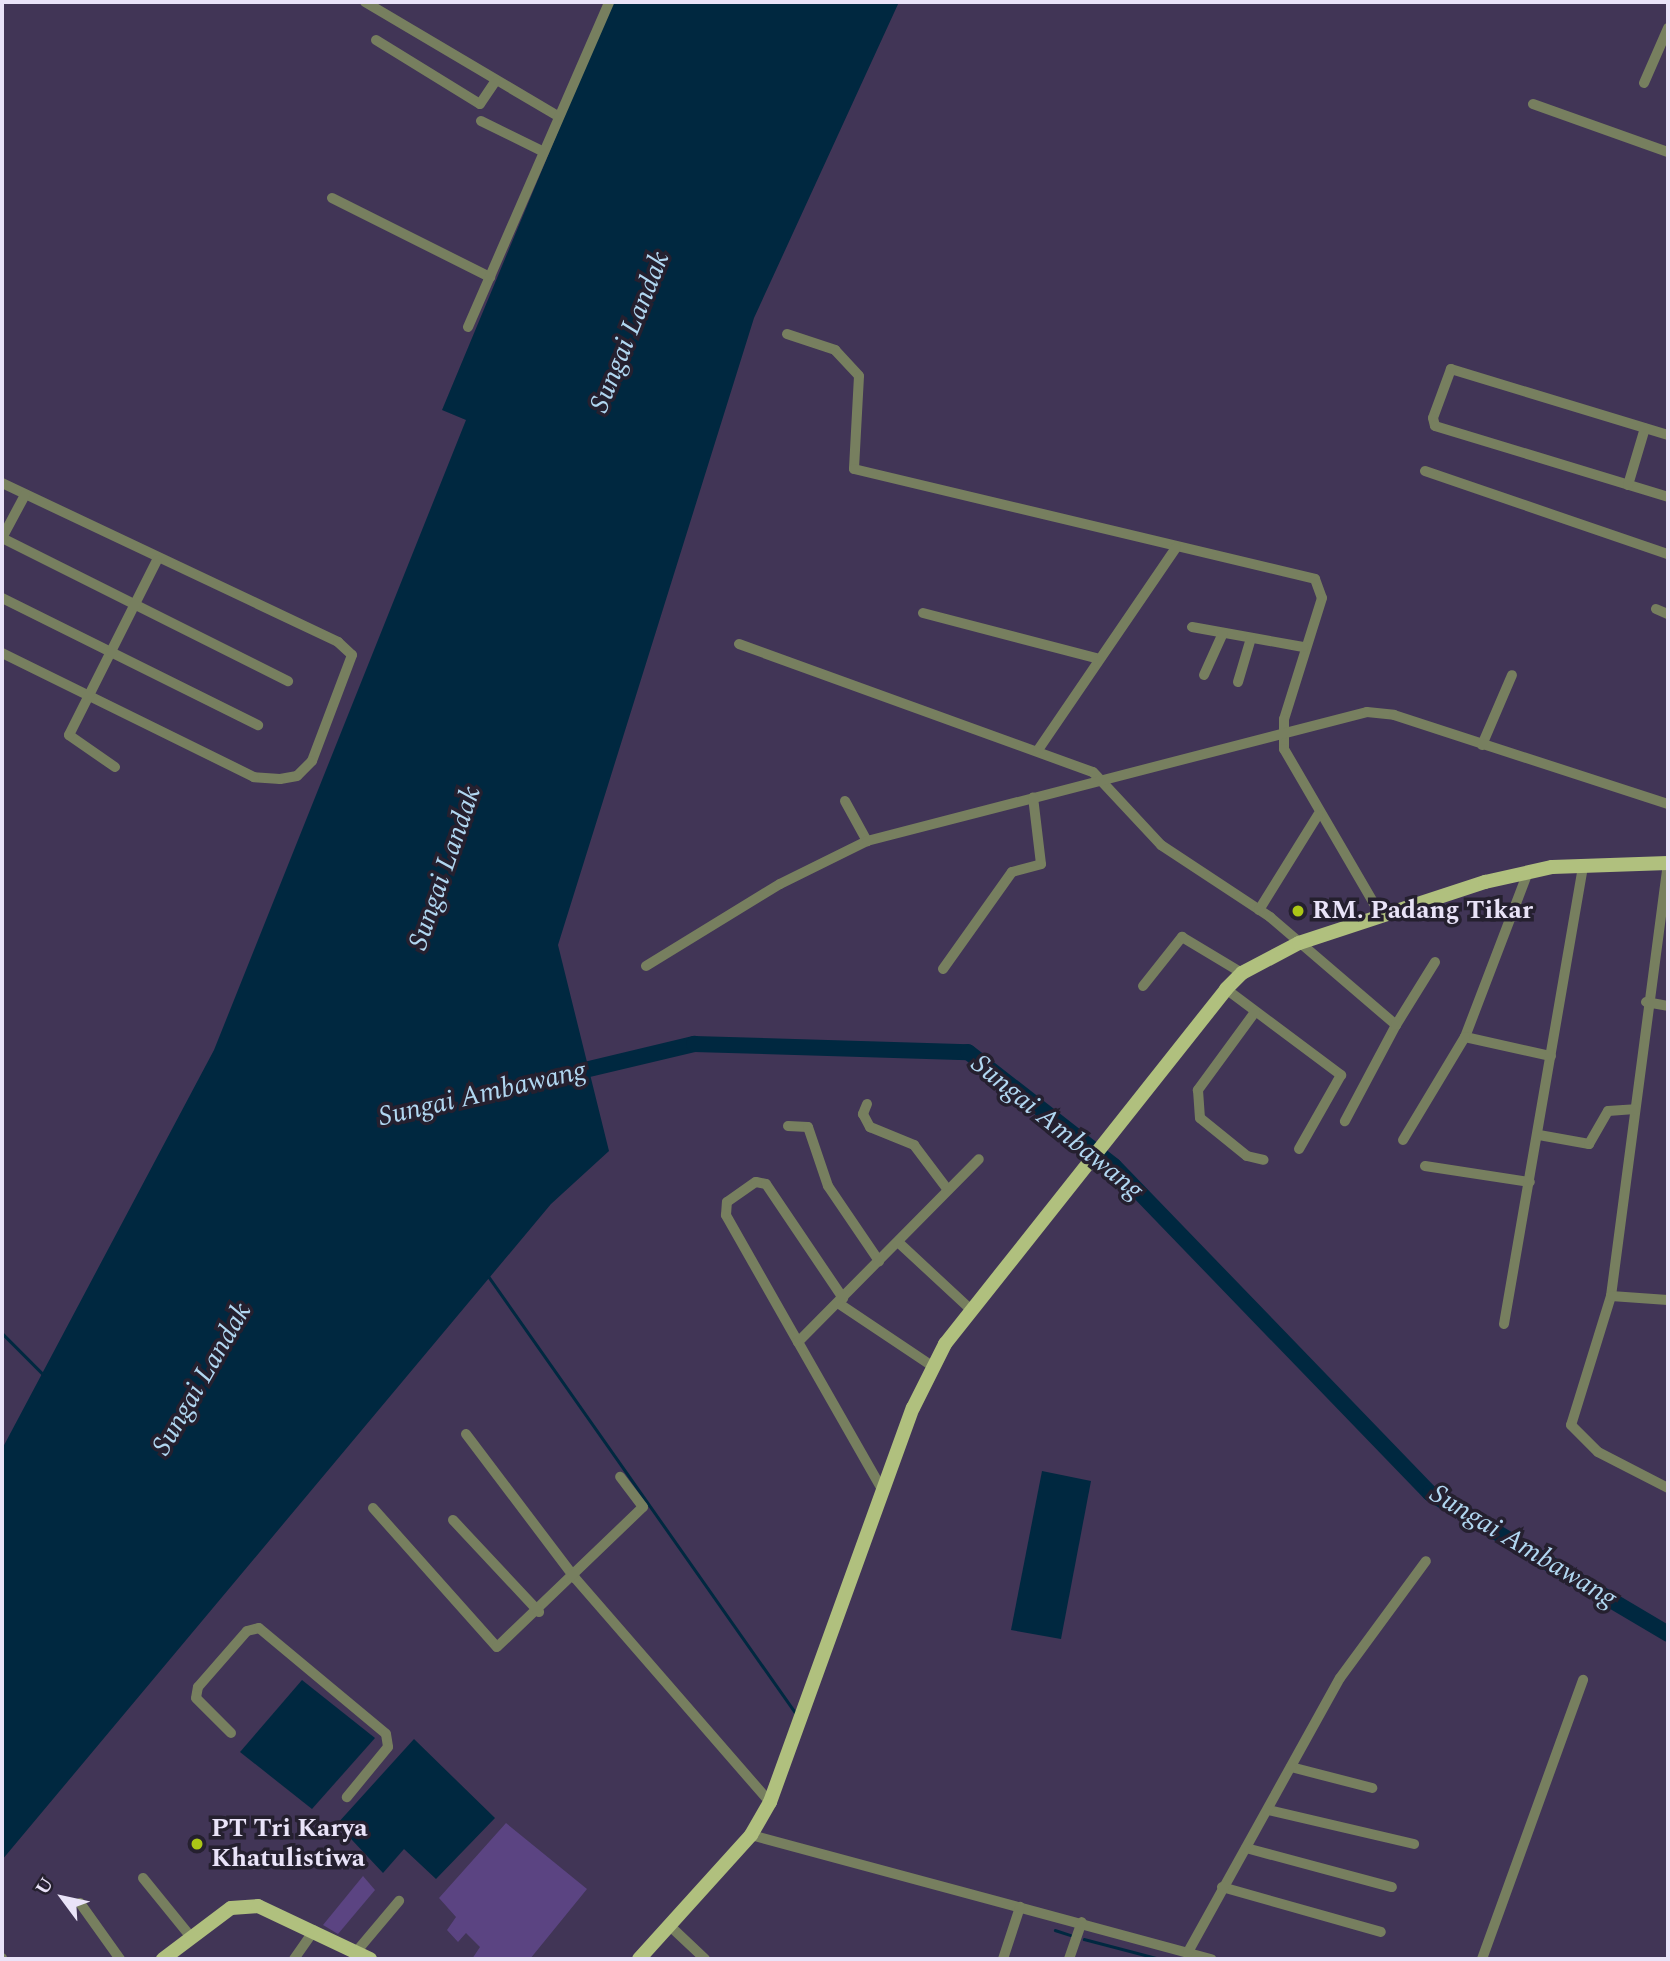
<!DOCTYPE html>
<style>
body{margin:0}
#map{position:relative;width:1670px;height:1961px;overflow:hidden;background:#413556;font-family:Spectral,serif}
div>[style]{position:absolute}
.green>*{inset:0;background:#5b4482}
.water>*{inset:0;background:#002840}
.stream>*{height:2.5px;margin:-1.25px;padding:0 1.25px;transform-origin:1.25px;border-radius:1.25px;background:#002840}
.river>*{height:16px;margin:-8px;padding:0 8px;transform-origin:8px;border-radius:8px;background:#002840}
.minor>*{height:10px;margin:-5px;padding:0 5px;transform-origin:5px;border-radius:5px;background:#777f5f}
.major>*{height:14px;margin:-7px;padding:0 7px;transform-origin:7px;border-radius:7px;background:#b0c07e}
.dots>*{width:19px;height:19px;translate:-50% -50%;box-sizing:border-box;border:4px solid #25202f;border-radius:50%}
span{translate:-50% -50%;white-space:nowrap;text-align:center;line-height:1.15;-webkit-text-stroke:7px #25202f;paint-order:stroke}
.poi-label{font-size:26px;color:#e9e3f8;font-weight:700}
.left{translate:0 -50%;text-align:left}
.water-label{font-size:28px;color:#b1d7f1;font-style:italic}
.frame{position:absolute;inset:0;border:4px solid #e9e3f8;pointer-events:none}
.north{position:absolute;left:28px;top:1863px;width:70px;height:70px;-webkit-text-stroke:5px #25202f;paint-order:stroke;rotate:303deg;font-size:19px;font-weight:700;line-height:28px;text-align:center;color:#e9e3f8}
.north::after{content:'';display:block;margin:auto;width:24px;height:32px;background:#e9e3f8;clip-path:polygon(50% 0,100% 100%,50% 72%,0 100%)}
</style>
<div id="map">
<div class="green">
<i style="clip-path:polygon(506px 1823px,587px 1889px,530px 1959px,472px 1959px,480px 1947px,466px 1933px,458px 1942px,447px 1930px,456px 1917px,439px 1898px)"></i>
<i style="clip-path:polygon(363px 1876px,375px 1890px,338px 1934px,323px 1925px)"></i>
</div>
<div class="water">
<i style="clip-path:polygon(612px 2px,899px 2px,754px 318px,558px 945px,609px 1151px,551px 1204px,2px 1860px,2px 1449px,214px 1050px,466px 420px,442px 410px)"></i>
<i style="clip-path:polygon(1042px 1471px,1091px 1481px,1061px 1639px,1011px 1630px)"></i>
<i style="clip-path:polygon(302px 1680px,375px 1738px,312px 1809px,240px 1752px)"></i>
<i style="clip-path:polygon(414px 1739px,495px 1818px,436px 1879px,404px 1849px,383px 1873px,337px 1824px)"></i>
</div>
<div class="stream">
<i style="left:489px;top:1277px;width:532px;rotate:54.88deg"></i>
<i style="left:2px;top:1333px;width:57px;rotate:45deg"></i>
<i style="left:1055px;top:1930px;width:16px;rotate:18deg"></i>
<i style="left:1084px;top:1939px;width:79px;rotate:14.7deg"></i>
</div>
<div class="river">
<i style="left:568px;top:1074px;width:130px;rotate:-13.4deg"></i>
<i style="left:694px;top:1044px;width:274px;rotate:1.7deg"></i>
<i style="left:968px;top:1052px;width:185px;rotate:38deg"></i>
<i style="left:1114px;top:1166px;width:455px;rotate:46deg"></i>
<i style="left:1430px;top:1493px;width:277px;rotate:30.6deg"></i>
</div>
<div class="minor">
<i style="left:365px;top:2px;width:224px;rotate:30.6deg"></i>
<i style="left:376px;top:40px;width:122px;rotate:31.6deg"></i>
<i style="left:480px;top:104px;width:27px;rotate:-56deg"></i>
<i style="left:1644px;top:83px;width:60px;rotate:-66.4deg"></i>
<i style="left:1533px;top:104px;width:143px;rotate:19.6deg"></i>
<i style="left:481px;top:121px;width:68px;rotate:26.2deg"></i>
<i style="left:332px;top:198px;width:177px;rotate:26.6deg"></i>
<i style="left:468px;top:327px;width:354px;rotate:-66.5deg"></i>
<i style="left:787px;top:334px;width:51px;rotate:18.4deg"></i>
<i style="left:835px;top:350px;width:35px;rotate:47deg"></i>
<i style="left:859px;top:376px;width:93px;rotate:93.1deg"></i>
<i style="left:854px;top:469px;width:474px;rotate:13.4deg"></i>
<i style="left:1315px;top:579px;width:20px;rotate:70deg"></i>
<i style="left:1322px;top:598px;width:127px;rotate:107.4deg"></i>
<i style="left:1284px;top:719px;width:30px;rotate:90deg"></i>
<i style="left:1284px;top:749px;width:191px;rotate:59.8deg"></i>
<i style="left:1668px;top:435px;width:227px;rotate:-163.1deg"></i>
<i style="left:1451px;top:369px;width:52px;rotate:110.2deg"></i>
<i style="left:1433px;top:418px;width:8px;rotate:76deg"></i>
<i style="left:1435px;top:426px;width:244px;rotate:16.9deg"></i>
<i style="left:1425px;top:471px;width:257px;rotate:18.9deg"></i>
<i style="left:2px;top:483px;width:372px;rotate:25.3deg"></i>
<i style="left:338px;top:642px;width:19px;rotate:43deg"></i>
<i style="left:352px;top:655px;width:113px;rotate:110.7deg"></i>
<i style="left:312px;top:761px;width:21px;rotate:135deg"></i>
<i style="left:297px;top:776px;width:17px;rotate:170deg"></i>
<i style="left:280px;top:779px;width:26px;rotate:-176deg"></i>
<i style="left:254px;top:777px;width:281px;rotate:-153.8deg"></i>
<i style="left:1628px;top:485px;width:59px;rotate:-73.4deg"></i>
<i style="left:2px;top:538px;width:320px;rotate:26.6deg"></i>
<i style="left:2px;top:538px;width:49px;rotate:-61.9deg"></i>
<i style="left:2px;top:598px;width:286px;rotate:26.4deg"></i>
<i style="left:1656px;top:609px;width:13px;rotate:23deg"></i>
<i style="left:923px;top:613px;width:179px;rotate:14.6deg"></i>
<i style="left:1192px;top:627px;width:113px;rotate:10.2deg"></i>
<i style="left:739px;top:644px;width:376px;rotate:19.9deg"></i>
<i style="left:1093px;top:772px;width:100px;rotate:47deg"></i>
<i style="left:1161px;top:845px;width:131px;rotate:33.4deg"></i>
<i style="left:1270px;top:917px;width:166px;rotate:40.6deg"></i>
<i style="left:1396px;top:1025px;width:109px;rotate:118deg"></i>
<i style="left:1204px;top:675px;width:46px;rotate:-65.7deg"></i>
<i style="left:1238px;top:682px;width:46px;rotate:-73.5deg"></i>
<i style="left:1482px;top:745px;width:76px;rotate:-66.8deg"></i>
<i style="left:1038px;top:750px;width:245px;rotate:-55.7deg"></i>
<i style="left:115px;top:767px;width:56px;rotate:-145.2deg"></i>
<i style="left:69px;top:735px;width:196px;rotate:-63.3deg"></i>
<i style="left:845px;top:801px;width:46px;rotate:61.2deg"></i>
<i style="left:1668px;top:863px;width:437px;rotate:97.5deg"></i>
<i style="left:1611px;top:1296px;width:135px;rotate:107.2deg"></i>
<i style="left:1571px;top:1425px;width:38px;rotate:45deg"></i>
<i style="left:1598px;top:1452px;width:79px;rotate:27.2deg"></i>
<i style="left:1528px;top:872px;width:177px;rotate:110.9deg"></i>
<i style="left:1465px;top:1037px;width:88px;rotate:12.5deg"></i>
<i style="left:1259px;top:910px;width:112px;rotate:-58.2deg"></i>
<i style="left:646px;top:966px;width:157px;rotate:-31.5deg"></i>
<i style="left:780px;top:884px;width:97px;rotate:-26.3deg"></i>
<i style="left:867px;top:841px;width:516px;rotate:-14.47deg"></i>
<i style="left:1367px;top:712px;width:27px;rotate:6deg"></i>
<i style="left:1394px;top:715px;width:288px;rotate:18deg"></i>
<i style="left:943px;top:969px;width:119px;rotate:-54.6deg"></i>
<i style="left:1012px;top:872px;width:30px;rotate:-15deg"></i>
<i style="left:1041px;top:864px;width:67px;rotate:-96.8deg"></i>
<i style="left:1143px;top:986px;width:63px;rotate:-51.5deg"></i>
<i style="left:1182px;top:937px;width:70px;rotate:31deg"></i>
<i style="left:1226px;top:989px;width:144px;rotate:36.8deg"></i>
<i style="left:1341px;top:1075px;width:85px;rotate:119.6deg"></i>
<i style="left:1646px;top:1002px;width:22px;rotate:10deg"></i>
<i style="left:1255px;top:1012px;width:97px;rotate:126.2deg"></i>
<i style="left:1198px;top:1090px;width:28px;rotate:86deg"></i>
<i style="left:1200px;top:1118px;width:60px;rotate:39deg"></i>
<i style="left:1247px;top:1156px;width:17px;rotate:13deg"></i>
<i style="left:1396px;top:1025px;width:74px;rotate:-58.2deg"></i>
<i style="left:867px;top:1104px;width:11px;rotate:112deg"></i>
<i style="left:863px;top:1114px;width:15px;rotate:62deg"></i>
<i style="left:870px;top:1127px;width:48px;rotate:22.2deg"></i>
<i style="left:914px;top:1145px;width:56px;rotate:52.9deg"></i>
<i style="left:788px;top:1126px;width:20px;rotate:3deg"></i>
<i style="left:808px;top:1127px;width:62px;rotate:71.3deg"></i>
<i style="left:828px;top:1186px;width:91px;rotate:55.8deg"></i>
<i style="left:1539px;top:1135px;width:51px;rotate:10.2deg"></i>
<i style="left:1589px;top:1144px;width:38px;rotate:-60deg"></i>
<i style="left:1608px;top:1111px;width:27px;rotate:-4deg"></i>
<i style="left:1403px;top:1140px;width:120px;rotate:-59deg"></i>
<i style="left:1425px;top:1166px;width:106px;rotate:8.7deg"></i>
<i style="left:898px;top:1242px;width:98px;rotate:42.9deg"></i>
<i style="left:1611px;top:1296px;width:57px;rotate:4deg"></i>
<i style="left:838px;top:1303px;width:113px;rotate:33.8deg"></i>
<i style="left:1504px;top:1324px;width:464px;rotate:-80.2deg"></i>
<i style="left:798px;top:1342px;width:146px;rotate:-119.6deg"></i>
<i style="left:726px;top:1215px;width:13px;rotate:-86deg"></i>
<i style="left:727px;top:1202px;width:35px;rotate:-35deg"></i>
<i style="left:756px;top:1182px;width:10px;rotate:11deg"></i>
<i style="left:766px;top:1184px;width:138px;rotate:56deg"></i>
<i style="left:466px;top:1434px;width:181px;rotate:52.9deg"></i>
<i style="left:575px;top:1578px;width:297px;rotate:49deg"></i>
<i style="left:883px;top:1491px;width:172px;rotate:-119.7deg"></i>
<i style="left:798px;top:1342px;width:257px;rotate:-45.3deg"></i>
<i style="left:373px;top:1508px;width:186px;rotate:48.3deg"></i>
<i style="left:497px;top:1647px;width:202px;rotate:-43.8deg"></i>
<i style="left:643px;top:1507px;width:38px;rotate:-127deg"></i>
<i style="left:453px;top:1520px;width:126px;rotate:46.9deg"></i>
<i style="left:231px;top:1733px;width:49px;rotate:-135deg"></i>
<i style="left:196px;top:1698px;width:11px;rotate:-80deg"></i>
<i style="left:198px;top:1687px;width:74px;rotate:-48.8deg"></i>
<i style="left:247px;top:1631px;width:12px;rotate:-14deg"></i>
<i style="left:259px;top:1628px;width:165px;rotate:39.8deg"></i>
<i style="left:386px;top:1734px;width:13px;rotate:81deg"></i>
<i style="left:388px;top:1747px;width:65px;rotate:129.4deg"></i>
<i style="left:1291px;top:1767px;width:84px;rotate:14.5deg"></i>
<i style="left:1268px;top:1810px;width:150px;rotate:13.1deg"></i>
<i style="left:751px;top:1835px;width:477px;rotate:15.1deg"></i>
<i style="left:1246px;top:1848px;width:151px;rotate:15deg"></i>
<i style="left:143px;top:1878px;width:76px;rotate:50.9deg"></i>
<i style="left:1222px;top:1887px;width:165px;rotate:15.8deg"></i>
<i style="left:80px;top:1903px;width:69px;rotate:54.5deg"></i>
<i style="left:670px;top:1926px;width:48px;rotate:43.3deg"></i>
<i style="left:356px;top:1952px;width:67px;rotate:-49.9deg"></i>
<i style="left:1188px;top:1952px;width:313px;rotate:-61deg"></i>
<i style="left:1340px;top:1678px;width:145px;rotate:-53.7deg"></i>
<i style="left:2px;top:1958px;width:1px;rotate:90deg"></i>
<i style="left:294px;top:1959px;width:35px;rotate:-55deg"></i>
<i style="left:1003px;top:1959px;width:55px;rotate:-71.9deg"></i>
<i style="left:1069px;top:1959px;width:39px;rotate:-71deg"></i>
<i style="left:1482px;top:1959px;width:297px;rotate:-70.1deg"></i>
</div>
<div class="major">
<i style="left:163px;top:1959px;width:85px;rotate:-36.9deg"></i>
<i style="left:231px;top:1908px;width:27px;rotate:-4deg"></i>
<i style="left:258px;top:1906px;width:124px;rotate:25.3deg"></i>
<i style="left:639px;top:1959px;width:167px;rotate:-47.9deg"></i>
<i style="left:751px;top:1835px;width:38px;rotate:-60deg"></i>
<i style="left:770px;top:1802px;width:419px;rotate:-70.1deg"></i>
<i style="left:913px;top:1408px;width:72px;rotate:-63.4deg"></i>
<i style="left:945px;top:1344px;width:453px;rotate:-51.6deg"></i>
<i style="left:1226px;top:989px;width:23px;rotate:-45deg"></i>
<i style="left:1242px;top:973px;width:64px;rotate:-27.8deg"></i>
<i style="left:1299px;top:943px;width:196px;rotate:-18.2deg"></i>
<i style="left:1485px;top:882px;width:69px;rotate:-12.6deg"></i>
<i style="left:1552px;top:867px;width:116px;rotate:-2deg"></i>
</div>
<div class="dots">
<i style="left:1298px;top:911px;background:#abc616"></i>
<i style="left:197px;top:1844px;background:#abc616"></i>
</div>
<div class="poi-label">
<span class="left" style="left:1312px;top:911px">RM. Padang Tikar</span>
<span class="left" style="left:211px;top:1844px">PT Tri Karya<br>Khatulistiwa</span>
</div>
<div class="water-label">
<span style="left:630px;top:332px;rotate:-68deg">Sungai Landak</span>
<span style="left:445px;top:868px;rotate:-71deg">Sungai Landak</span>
<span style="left:482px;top:1094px;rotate:-13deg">Sungai Ambawang</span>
<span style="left:1057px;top:1127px;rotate:39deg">Sungai Ambawang</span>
<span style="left:202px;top:1379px;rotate:-60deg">Sungai Landak</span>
<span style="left:1523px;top:1546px;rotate:31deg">Sungai Ambawang</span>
</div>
<div class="frame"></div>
<div class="north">U</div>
</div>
